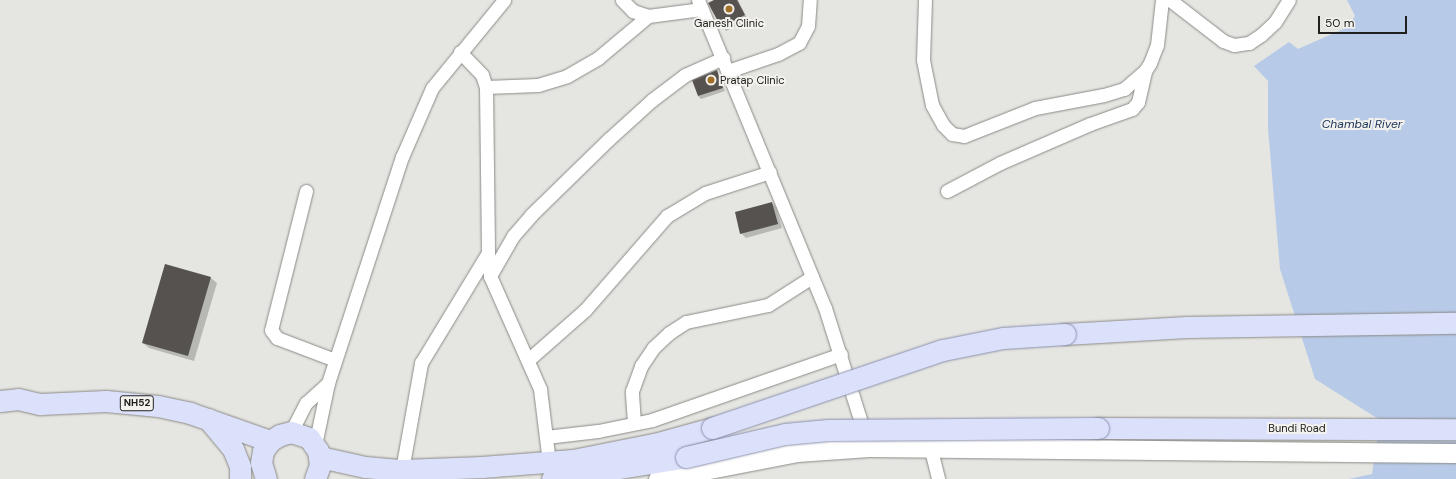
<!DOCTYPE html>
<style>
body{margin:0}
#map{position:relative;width:1456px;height:479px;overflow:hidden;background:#e5e5e1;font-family:"DM Sans",sans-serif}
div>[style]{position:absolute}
.water>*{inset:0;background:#b7cae7}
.shadow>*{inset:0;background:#0003}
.building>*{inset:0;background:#555250}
.roads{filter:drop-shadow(0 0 1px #8b8a87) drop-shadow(0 0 1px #8b8a87)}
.street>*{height:13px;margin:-6.5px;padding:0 6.5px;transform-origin:6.5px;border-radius:6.5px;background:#fff}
.secondary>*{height:19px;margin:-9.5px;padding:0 9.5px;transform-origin:9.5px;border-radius:9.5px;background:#fff}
.primary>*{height:21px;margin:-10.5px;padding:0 10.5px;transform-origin:10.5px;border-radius:10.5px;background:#dce1fb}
.bridges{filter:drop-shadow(0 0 1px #8b90ac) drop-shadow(0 0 1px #8b90ac)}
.primary-bridge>*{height:21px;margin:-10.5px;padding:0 10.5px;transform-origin:10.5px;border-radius:10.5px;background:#dce1fb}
.dots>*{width:11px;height:11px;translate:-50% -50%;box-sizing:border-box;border:2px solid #f3f2ee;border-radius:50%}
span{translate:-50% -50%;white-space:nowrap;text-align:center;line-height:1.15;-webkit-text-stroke:4px #f3f2ee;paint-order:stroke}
.shield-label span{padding:1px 3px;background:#f3f2ee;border:1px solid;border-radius:3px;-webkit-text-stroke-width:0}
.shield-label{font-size:10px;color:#20201e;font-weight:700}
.poi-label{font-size:11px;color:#20201e}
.left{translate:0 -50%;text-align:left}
.street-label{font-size:11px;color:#20201e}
.water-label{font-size:12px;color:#1a3359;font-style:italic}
.scale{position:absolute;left:1318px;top:16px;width:89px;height:18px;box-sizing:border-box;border:2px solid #20201e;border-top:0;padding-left:5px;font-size:12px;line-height:14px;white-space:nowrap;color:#20201e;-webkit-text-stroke:3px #f3f2ee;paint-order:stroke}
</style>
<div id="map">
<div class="water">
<i style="clip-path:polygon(1347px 0,1456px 0,1456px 479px,1349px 479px,1372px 474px,1380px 420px,1315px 379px,1280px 269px,1268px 128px,1268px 81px,1254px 66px,1289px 42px,1298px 49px,1348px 27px,1355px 16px)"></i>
</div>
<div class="shadow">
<i style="clip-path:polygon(716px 0,738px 0,748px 20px,726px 31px,710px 3px)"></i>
<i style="clip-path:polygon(716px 71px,725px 91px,701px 99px,698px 96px)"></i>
<i style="clip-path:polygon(772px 203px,776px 207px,782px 228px,746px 238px,741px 233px)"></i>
<i style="clip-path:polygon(211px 278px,217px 283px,194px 361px,149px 348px,143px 343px)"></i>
</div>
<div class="building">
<i style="clip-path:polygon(714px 0,737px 0,745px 15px,721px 27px,708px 3px)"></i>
<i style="clip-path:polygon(717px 70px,723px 88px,698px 96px,692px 80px)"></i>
<i style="clip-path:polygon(772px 202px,778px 224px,740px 234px,735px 212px)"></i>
<i style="clip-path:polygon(165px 264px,211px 277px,188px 356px,142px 343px)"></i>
</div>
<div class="roads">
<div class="street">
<i style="left:622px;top:0;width:16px;rotate:45deg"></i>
<i style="left:633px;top:11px;width:16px;rotate:18deg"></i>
<i style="left:648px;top:16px;width:54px;rotate:-7.4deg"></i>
<i style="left:698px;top:0;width:333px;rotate:67.6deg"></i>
<i style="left:825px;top:308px;width:133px;rotate:72.5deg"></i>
<i style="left:925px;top:0;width:60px;rotate:91.9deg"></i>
<i style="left:923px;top:60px;width:46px;rotate:78.7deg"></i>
<i style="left:932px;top:105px;width:23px;rotate:61deg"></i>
<i style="left:943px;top:125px;width:13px;rotate:45deg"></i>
<i style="left:952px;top:134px;width:12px;rotate:9deg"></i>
<i style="left:964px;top:136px;width:76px;rotate:-21.5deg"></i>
<i style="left:1035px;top:108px;width:70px;rotate:-10.7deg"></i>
<i style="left:1104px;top:95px;width:21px;rotate:-17deg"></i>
<i style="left:1124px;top:89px;width:28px;rotate:-41deg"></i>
<i style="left:1145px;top:71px;width:9px;rotate:-58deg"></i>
<i style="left:1150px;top:63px;width:19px;rotate:-69deg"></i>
<i style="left:1157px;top:45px;width:45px;rotate:-83.7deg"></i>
<i style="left:1170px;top:0;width:67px;rotate:37.7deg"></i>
<i style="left:1223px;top:41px;width:12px;rotate:20deg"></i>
<i style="left:1234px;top:45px;width:15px;rotate:-8deg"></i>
<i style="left:1249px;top:43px;width:14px;rotate:-34deg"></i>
<i style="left:1261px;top:35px;width:19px;rotate:-43deg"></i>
<i style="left:1275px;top:22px;width:26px;rotate:-58deg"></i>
<i style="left:460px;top:52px;width:32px;rotate:46deg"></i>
<i style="left:482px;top:75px;width:13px;rotate:72deg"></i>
<i style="left:486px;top:87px;width:166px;rotate:89.3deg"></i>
<i style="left:488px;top:253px;width:23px;rotate:85deg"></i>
<i style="left:490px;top:276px;width:124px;rotate:66.1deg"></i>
<i style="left:540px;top:389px;width:74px;rotate:83deg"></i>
<i style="left:728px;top:71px;width:53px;rotate:-18.8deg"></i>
<i style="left:778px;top:54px;width:24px;rotate:-28deg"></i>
<i style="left:799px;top:43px;width:19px;rotate:-62deg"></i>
<i style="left:808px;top:26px;width:26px;rotate:-86deg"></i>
<i style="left:486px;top:87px;width:52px;rotate:-2.2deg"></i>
<i style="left:538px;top:85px;width:30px;rotate:-17deg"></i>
<i style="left:567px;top:76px;width:36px;rotate:-30deg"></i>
<i style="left:598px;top:58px;width:65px;rotate:-40deg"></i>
<i style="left:306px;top:191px;width:143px;rotate:104.1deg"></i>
<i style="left:271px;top:330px;width:10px;rotate:53deg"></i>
<i style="left:277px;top:338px;width:62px;rotate:20.8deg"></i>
<i style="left:947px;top:191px;width:60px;rotate:-27.8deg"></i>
<i style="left:1000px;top:163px;width:98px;rotate:-23.4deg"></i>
<i style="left:1090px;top:124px;width:45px;rotate:-19.7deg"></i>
<i style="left:1132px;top:109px;width:9px;rotate:-49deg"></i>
<i style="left:1138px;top:102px;width:32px;rotate:-77deg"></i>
<i style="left:490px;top:276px;width:46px;rotate:-60.1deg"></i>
<i style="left:513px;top:236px;width:28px;rotate:-49deg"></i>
<i style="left:531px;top:215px;width:109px;rotate:-44.3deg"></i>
<i style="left:609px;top:139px;width:58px;rotate:-42.2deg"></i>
<i style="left:652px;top:100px;width:41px;rotate:-37.1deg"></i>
<i style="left:685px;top:75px;width:42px;rotate:-24.1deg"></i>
<i style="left:528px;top:360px;width:76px;rotate:-41.3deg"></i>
<i style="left:585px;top:310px;width:125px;rotate:-48.9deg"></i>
<i style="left:667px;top:216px;width:44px;rotate:-31.2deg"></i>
<i style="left:705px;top:193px;width:68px;rotate:-17.9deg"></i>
<i style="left:634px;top:423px;width:32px;rotate:-94deg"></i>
<i style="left:632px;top:391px;width:27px;rotate:-70deg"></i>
<i style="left:641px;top:366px;width:22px;rotate:-56deg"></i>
<i style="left:653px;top:348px;width:22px;rotate:-43deg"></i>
<i style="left:669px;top:333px;width:20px;rotate:-33deg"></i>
<i style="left:686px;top:322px;width:84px;rotate:-11.7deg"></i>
<i style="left:768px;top:305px;width:52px;rotate:-32.5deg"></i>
<i style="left:291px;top:432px;width:33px;rotate:-63deg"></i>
<i style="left:306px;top:403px;width:30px;rotate:-42deg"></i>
<i style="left:546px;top:437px;width:52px;rotate:-6.6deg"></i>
<i style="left:598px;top:431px;width:55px;rotate:-11.5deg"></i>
<i style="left:652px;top:420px;width:200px;rotate:-19.2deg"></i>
<i style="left:315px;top:445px;width:63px;rotate:-78.2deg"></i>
<i style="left:328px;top:383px;width:238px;rotate:-71.9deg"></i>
<i style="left:402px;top:157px;width:75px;rotate:-66.5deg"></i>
<i style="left:432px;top:88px;width:114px;rotate:-50.7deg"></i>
<i style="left:930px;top:446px;width:34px;rotate:76deg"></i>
<i style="left:402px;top:470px;width:109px;rotate:-79.9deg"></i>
<i style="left:421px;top:363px;width:129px;rotate:-58.7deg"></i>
</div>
<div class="secondary">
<i style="left:658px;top:479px;width:142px;rotate:-11deg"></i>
<i style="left:797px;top:452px;width:72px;rotate:-4deg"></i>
<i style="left:869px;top:447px;width:587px;rotate:0.59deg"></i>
</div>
<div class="primary">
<i style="left:1065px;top:334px;width:122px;rotate:-3.3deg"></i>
<i style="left:1187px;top:327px;width:269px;rotate:-0.9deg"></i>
<i style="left:0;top:401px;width:18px;rotate:-6deg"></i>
<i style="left:18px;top:399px;width:23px;rotate:13deg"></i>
<i style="left:40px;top:404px;width:66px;rotate:-2.6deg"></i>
<i style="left:106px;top:401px;width:52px;rotate:5.5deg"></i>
<i style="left:158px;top:406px;width:33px;rotate:12deg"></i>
<i style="left:190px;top:413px;width:85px;rotate:19.3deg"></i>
<i style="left:208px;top:419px;width:39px;rotate:50deg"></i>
<i style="left:233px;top:449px;width:18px;rotate:68deg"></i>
<i style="left:240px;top:466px;width:13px;rotate:90deg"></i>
<i style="left:1098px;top:428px;width:358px;rotate:0.2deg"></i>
<i style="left:320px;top:457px;width:46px;rotate:12.5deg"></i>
<i style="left:365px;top:467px;width:37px;rotate:5deg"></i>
<i style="left:402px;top:470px;width:80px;rotate:-2.1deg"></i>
<i style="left:482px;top:467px;width:91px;rotate:-4.4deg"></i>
<i style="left:573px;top:460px;width:83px;rotate:-11.2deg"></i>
<i style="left:654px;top:444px;width:60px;rotate:-15.4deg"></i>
<i style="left:266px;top:479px;width:17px;rotate:-107deg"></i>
<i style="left:261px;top:463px;width:12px;rotate:-81deg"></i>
<i style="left:263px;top:451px;width:12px;rotate:-55deg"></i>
<i style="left:270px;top:441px;width:12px;rotate:-31deg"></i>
<i style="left:280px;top:435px;width:11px;rotate:-15deg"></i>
<i style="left:291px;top:432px;width:19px;rotate:18deg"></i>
<i style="left:309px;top:438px;width:16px;rotate:55deg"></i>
<i style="left:318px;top:451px;width:14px;rotate:82deg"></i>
<i style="left:320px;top:465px;width:15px;rotate:110deg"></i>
<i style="left:552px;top:479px;width:136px;rotate:-9.3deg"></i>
</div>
</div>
<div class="bridges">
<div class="primary-bridge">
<i style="left:712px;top:428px;width:244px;rotate:-18.7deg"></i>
<i style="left:943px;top:350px;width:61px;rotate:-11.3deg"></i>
<i style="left:1003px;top:338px;width:62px;rotate:-3.7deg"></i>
<i style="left:686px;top:457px;width:102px;rotate:-13.1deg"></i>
<i style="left:785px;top:434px;width:43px;rotate:-5.3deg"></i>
<i style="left:828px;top:430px;width:270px;rotate:-0.4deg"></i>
</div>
</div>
<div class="dots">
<i style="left:729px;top:9px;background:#a16f25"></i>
<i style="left:711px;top:80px;background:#a16f25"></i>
</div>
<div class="shield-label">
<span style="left:137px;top:403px">NH52</span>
</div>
<div class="poi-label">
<span style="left:729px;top:23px">Ganesh Clinic</span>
<span class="left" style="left:720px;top:80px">Pratap Clinic</span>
</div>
<div class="street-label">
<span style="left:1297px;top:428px">Bundi Road</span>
</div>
<div class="water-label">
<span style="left:1362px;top:125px">Chambal River</span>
</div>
<div class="scale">50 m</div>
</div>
